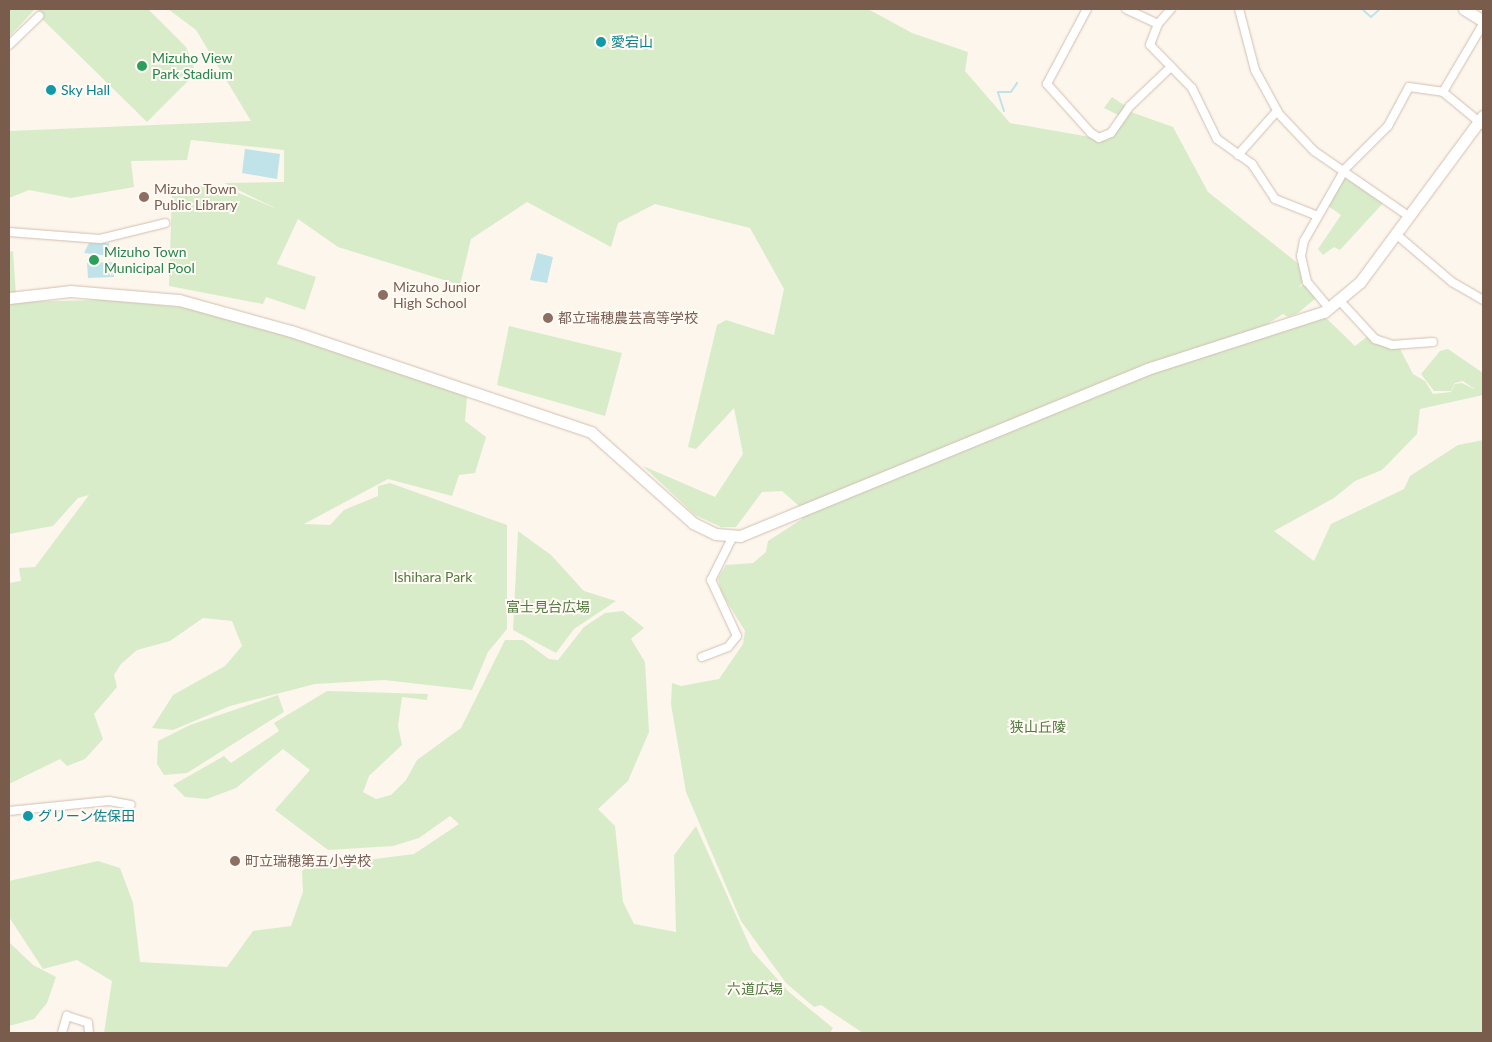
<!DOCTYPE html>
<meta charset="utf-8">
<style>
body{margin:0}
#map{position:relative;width:1492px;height:1042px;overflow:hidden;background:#fdf6ec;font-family:Lato,"Noto Sans JP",sans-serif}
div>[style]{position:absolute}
.green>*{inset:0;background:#d8ecc9}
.water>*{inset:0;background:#bfe3e8}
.stream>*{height:2px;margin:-1px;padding:0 1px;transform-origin:1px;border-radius:1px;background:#bfe3e8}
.roads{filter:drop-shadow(0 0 1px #d1beb0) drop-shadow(0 0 1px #d1beb0)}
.street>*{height:8px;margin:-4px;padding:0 4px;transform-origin:4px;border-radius:4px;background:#fff}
.secondary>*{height:11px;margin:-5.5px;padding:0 5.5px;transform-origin:5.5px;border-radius:5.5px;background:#fff}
.dots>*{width:14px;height:14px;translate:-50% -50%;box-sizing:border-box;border:2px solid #fffaf3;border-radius:50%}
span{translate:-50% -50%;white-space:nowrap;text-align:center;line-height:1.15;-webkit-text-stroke:4px #fffaf3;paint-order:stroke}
.culture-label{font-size:14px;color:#0d838f}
.left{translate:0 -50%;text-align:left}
.leisure-label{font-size:14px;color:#27864d}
.education-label{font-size:14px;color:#785e54}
.park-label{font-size:14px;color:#537a41}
.frame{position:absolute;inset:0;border:10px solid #7a5c4d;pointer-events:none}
</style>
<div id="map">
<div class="green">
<i style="clip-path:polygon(9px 9px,35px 9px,9px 37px)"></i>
<i style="clip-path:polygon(40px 9px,148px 9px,186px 47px,196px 73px,147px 122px,36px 13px)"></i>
<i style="clip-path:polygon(168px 9px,868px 9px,912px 33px,968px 52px,965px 71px,1010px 123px,1107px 140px,1131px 112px,1173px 127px,1208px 192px,1300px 265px,1303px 281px,1299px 288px,1305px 283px,1316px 298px,1298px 313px,1288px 317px,1283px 314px,1269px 323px,1268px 336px,1324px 316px,1355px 346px,1368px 336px,1398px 345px,1413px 374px,1425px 381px,1433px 394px,1451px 392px,1455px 384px,1462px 383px,1476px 390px,1463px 381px,1455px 383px,1451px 391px,1434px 391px,1421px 374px,1440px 351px,1448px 349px,1483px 373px,1483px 395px,1420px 409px,1417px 434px,1382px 470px,1355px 481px,1334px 498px,1274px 531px,1314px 561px,1331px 524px,1404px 489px,1410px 476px,1458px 445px,1483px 440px,1483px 1033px,863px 1033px,821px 1005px,814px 1007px,786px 983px,741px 921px,686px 792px,671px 704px,672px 683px,681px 686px,719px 679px,743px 644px,745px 631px,721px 592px,718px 578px,726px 565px,753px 563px,766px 552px,768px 541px,802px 519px,799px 506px,782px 491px,762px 492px,736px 527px,721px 527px,695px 515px,643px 466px,715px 497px,743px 454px,734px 408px,696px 449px,688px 447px,717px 325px,726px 320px,774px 335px,784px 289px,750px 228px,655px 204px,618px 223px,611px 247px,527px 202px,471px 239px,460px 285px,338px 247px,298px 219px,277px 264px,316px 277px,305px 310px,266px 297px,263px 304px,169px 286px,172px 192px,201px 186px,232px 190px,279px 210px,224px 183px,284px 182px,284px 150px,191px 140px,187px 160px,131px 161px,134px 187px,71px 198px,29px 190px,9px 198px,9px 131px,251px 121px,196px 30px)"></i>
<i style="clip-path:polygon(1112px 97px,1127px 107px,1122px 117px,1104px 108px)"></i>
<i style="clip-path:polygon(1345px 174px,1384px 202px,1340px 250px,1334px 247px,1323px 255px,1318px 249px,1341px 215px,1328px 206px)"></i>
<i style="clip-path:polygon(13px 251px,16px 295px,9px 296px,9px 252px)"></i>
<i style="clip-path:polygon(104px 300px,201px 309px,358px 357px,467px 397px,465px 421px,486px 437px,475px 473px,459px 475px,452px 496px,388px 479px,304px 524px,330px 525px,344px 510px,378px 496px,378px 486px,390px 483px,507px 525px,507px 629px,488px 652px,472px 690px,384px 680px,315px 684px,230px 706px,173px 730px,152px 728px,173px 695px,225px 666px,242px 646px,232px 621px,203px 618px,170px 641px,137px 650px,121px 664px,114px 675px,117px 687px,94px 714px,103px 739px,85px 759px,67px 766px,60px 759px,9px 784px,9px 583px,21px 581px,19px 568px,35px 567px,89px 495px,78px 498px,53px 526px,9px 534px,9px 302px)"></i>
<i style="clip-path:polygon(509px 326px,622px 353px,605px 416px,497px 385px)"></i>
<i style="clip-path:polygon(518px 531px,551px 555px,584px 591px,616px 601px,574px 629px,556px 653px,513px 630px)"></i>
<i style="clip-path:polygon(623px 611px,644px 628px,631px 639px,645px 662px,649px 732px,628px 781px,598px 809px,615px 826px,623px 902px,634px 924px,676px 932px,674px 855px,696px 826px,752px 951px,789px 992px,833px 1028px,830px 1033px,104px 1033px,112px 981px,77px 960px,43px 969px,9px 917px,9px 881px,98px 861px,120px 868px,133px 903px,140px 962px,227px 967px,253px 931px,291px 926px,303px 892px,302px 871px,317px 857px,343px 863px,414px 854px,459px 824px,450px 816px,419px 838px,393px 846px,328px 850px,275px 810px,310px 770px,283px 749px,236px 788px,207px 799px,185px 797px,173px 785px,224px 756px,231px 763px,279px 731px,274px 723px,327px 691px,428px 694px,427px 700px,402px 697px,398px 726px,402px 745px,369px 776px,363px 792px,376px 799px,391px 795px,406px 780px,417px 760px,461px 728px,505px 640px,523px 640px,549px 659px,558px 660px,584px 627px,605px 613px)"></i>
<i style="clip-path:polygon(278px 695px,284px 712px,187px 773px,164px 775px,157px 764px,158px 741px,190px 725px)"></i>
<i style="clip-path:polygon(9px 942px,33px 965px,56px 977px,47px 1003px,34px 1019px,9px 1026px)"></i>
</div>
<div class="water">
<i style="clip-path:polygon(245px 149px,280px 154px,277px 179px,242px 173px)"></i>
<i style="clip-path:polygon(89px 243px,109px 243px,110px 256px,84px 253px)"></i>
<i style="clip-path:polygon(537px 253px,553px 257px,547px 283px,530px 280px)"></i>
<i style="clip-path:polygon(114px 262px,114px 277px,88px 278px,87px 263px)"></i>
</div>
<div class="stream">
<i style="left:1362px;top:9px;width:12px;rotate:42deg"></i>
<i style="left:1371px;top:17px;width:12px;rotate:-42deg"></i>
<i style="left:1004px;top:111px;width:20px;rotate:-108deg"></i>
<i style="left:998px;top:92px;width:13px"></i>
<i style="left:1011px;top:92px;width:11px;rotate:-56deg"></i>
</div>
<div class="roads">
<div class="street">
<i style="left:1087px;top:9px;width:85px;rotate:118.1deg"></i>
<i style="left:1047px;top:84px;width:66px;rotate:48.1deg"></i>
<i style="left:1091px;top:133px;width:9px;rotate:32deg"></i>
<i style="left:1099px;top:138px;width:13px;rotate:-23deg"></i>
<i style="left:1111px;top:133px;width:33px;rotate:-55deg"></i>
<i style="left:1130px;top:106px;width:57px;rotate:-43.6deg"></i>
<i style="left:1126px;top:9px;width:35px;rotate:25deg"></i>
<i style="left:1171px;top:9px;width:20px;rotate:131deg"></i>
<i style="left:1158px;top:24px;width:22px;rotate:111deg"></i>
<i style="left:1150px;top:45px;width:60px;rotate:45.7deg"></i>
<i style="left:1192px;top:88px;width:57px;rotate:63.9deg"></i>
<i style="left:1217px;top:139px;width:43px;rotate:35.5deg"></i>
<i style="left:1252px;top:164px;width:42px;rotate:56.7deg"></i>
<i style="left:1275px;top:199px;width:46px;rotate:21.6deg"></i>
<i style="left:1239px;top:9px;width:63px;rotate:75.3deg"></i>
<i style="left:1255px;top:70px;width:50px;rotate:61.4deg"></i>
<i style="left:1279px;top:114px;width:51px;rotate:46.6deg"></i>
<i style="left:1314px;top:151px;width:116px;rotate:34.5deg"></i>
<i style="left:9px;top:45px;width:42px;rotate:-44deg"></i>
<i style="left:1443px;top:92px;width:79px;rotate:-59.5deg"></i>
<i style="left:1238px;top:155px;width:59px;rotate:-48.4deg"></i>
<i style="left:9px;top:232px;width:91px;rotate:4.4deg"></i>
<i style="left:100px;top:239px;width:67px;rotate:-13.8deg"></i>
<i style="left:1397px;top:235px;width:72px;rotate:40.5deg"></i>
<i style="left:1452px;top:282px;width:36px;rotate:30deg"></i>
<i style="left:1340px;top:301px;width:52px;rotate:47.4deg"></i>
<i style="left:1375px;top:339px;width:18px;rotate:19deg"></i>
<i style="left:1392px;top:345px;width:41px;rotate:-4.2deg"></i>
<i style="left:1329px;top:308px;width:34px;rotate:-130deg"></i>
<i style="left:1307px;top:282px;width:27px;rotate:-103deg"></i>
<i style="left:1301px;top:256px;width:15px;rotate:-79deg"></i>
<i style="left:1304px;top:241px;width:83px;rotate:-60.3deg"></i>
<i style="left:1345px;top:169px;width:61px;rotate:-45deg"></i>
<i style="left:1388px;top:126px;width:44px;rotate:-61.7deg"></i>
<i style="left:1409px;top:87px;width:34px;rotate:8deg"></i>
<i style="left:1443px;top:92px;width:52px;rotate:39.5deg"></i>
<i style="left:702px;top:657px;width:28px;rotate:-21deg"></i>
<i style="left:728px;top:647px;width:14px;rotate:-51deg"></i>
<i style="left:737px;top:636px;width:62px;rotate:-114.9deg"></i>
<i style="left:711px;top:580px;width:49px;rotate:-63.4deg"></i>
<i style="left:9px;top:811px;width:100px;rotate:-5.7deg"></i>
<i style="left:109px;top:801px;width:22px;rotate:10deg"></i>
<i style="left:62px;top:1033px;width:18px;rotate:-74deg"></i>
<i style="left:67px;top:1016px;width:22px;rotate:18deg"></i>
<i style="left:88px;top:1023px;width:10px;rotate:84deg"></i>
</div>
<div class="secondary">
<i style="left:1464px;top:9px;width:22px;rotate:32deg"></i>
<i style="left:9px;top:298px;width:61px;rotate:-6.5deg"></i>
<i style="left:70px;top:291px;width:109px;rotate:4.7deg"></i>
<i style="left:179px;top:300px;width:116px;rotate:15.5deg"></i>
<i style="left:291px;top:331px;width:317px;rotate:18.6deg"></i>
<i style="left:591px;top:432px;width:137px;rotate:41.7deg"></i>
<i style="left:693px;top:523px;width:25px;rotate:26deg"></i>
<i style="left:716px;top:534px;width:24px;rotate:5deg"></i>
<i style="left:740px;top:536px;width:440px;rotate:-22.3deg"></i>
<i style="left:1147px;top:369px;width:186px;rotate:-17.9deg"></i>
<i style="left:1324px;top:312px;width:47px;rotate:-39.8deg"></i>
<i style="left:1360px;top:282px;width:207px;rotate:-53.5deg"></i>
</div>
</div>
<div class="dots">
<i style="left:601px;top:42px;background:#0f9aa8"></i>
<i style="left:142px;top:66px;background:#2e9e5b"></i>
<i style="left:51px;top:90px;background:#0f9aa8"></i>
<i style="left:144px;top:197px;background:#8d6e63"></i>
<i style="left:94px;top:260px;background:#2e9e5b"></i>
<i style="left:383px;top:295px;background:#8d6e63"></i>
<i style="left:548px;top:318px;background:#8d6e63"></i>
<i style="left:28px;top:816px;background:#0f9aa8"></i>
<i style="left:235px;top:861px;background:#8d6e63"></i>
</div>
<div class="culture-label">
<span class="left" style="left:611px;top:42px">愛宕山</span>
<span class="left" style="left:61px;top:90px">Sky Hall</span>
<span class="left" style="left:38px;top:816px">グリーン佐保田</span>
</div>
<div class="leisure-label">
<span class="left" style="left:152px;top:66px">Mizuho View<br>Park Stadium</span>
<span class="left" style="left:104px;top:260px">Mizuho Town<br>Municipal Pool</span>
</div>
<div class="education-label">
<span class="left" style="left:154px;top:197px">Mizuho Town<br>Public Library</span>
<span class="left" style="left:393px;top:295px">Mizuho Junior<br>High School</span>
<span class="left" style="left:558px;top:318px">都立瑞穂農芸高等学校</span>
<span class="left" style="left:245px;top:861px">町立瑞穂第五小学校</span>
</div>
<div class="park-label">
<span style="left:433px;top:577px">Ishihara Park</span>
<span style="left:548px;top:607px">富士見台広場</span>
<span style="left:1038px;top:727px">狭山丘陵</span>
<span style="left:755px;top:989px">六道広場</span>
</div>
<div class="frame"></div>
</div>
